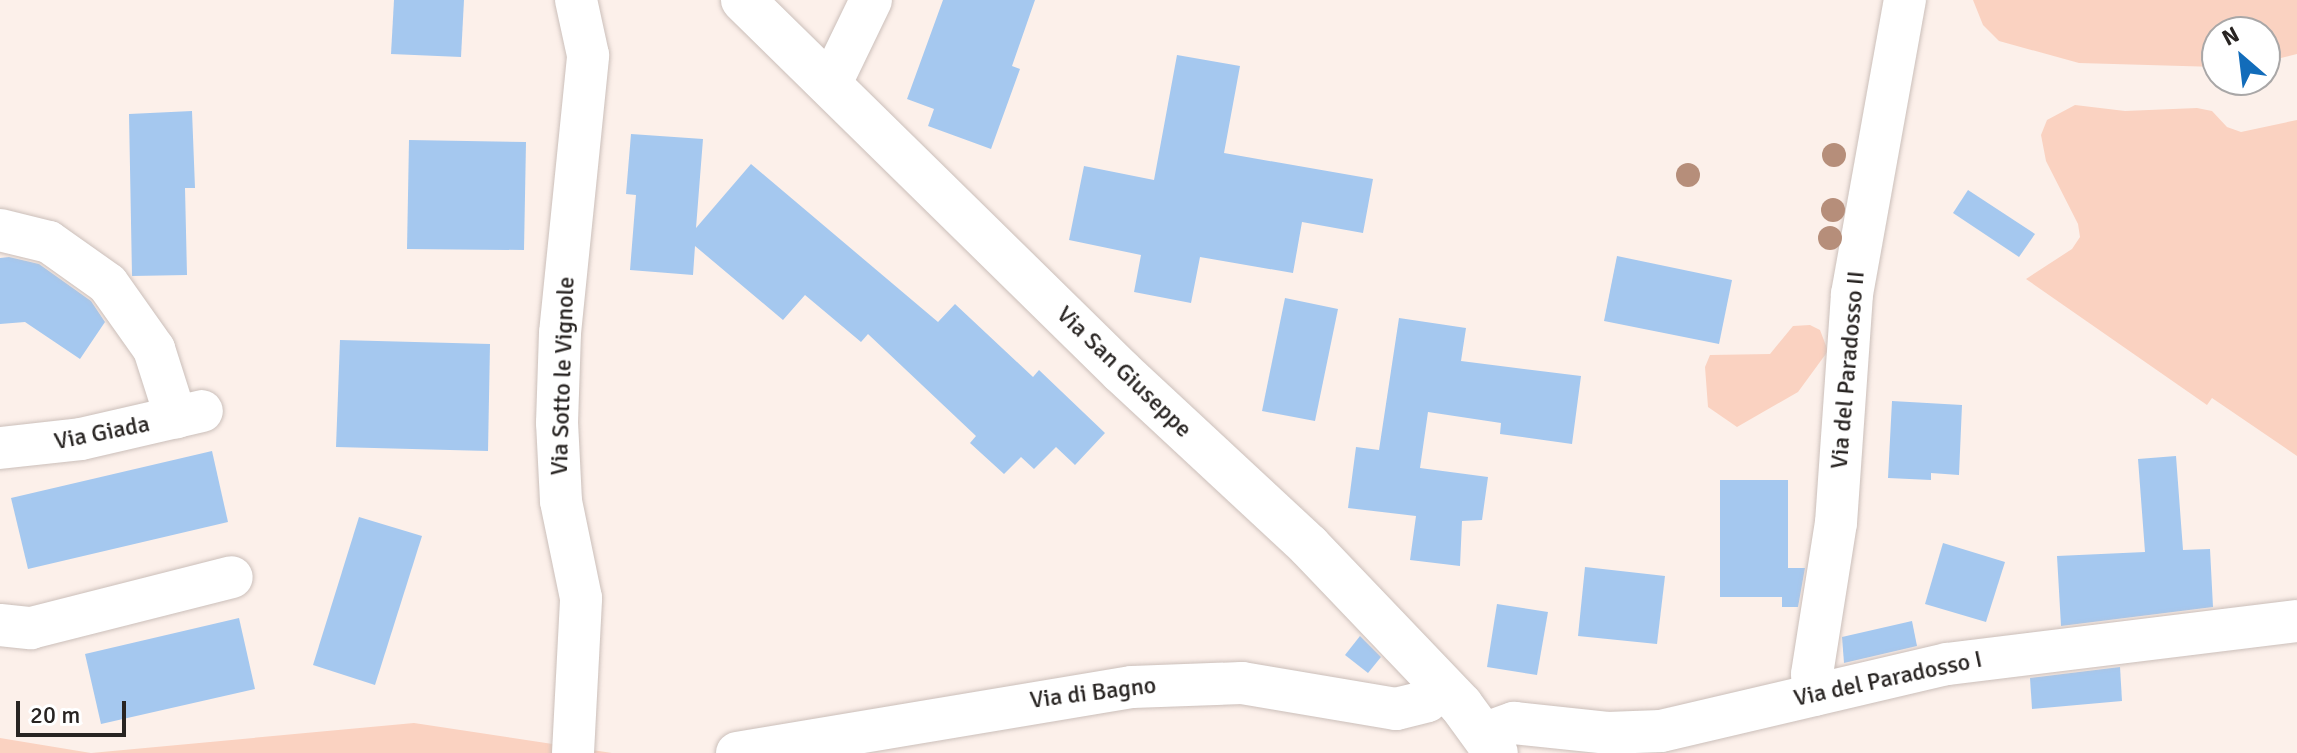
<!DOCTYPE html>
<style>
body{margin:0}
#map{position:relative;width:2297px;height:753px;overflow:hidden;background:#fcf0ea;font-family:Signika,sans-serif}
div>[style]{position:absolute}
.green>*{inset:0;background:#fad2c1}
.building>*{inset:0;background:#a5c8ef}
.roads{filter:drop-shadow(0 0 2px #cbbfba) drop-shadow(0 0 2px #cbbfba)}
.minor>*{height:42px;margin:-21px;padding:0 21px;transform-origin:21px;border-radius:21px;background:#fff}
.major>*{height:44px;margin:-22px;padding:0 22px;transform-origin:22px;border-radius:22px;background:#fff}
.trees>*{width:24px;height:24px;margin:-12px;border-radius:50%;background:#b68e7a}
span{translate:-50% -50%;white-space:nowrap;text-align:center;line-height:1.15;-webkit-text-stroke:6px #fff;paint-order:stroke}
.street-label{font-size:24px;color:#282422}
.north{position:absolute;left:2201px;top:16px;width:80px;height:80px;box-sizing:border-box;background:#fff;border:2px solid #a9a7a7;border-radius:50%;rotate:332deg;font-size:22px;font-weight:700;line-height:32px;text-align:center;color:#282422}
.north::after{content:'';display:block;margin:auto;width:28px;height:36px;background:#126cba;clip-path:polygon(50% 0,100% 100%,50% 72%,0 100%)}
.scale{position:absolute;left:16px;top:701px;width:110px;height:36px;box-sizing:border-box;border:4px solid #282422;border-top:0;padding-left:10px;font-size:24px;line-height:28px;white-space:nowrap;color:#282422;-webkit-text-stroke:6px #fff;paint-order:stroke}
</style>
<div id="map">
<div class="green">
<i style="clip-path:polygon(1973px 0,2297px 0,2297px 54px,2265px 62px,2265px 32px,2217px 32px,2217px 67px,2079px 63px,1999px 41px,1983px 25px)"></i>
<i style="clip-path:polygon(2075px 105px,2125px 111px,2197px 108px,2212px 111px,2227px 127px,2241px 132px,2297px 120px,2297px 456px,2212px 398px,2207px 405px,2026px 279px,2072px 249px,2080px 237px,2078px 224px,2046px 161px,2041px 135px,2047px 120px)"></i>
<i style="clip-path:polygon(1810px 325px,1820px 330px,1828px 351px,1798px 392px,1737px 427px,1708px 407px,1705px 367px,1710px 355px,1770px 354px,1793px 326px)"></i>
<i style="clip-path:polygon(414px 723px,612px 753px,0 753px,0 738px,91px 753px)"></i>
</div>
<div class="building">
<i style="clip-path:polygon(394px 0,464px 0,461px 57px,391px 54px)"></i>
<i style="clip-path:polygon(943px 0,1035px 0,1012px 66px,1020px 69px,991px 149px,928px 126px,934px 109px,907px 99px)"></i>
<i style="clip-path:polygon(1177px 55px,1240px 66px,1224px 153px,1373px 179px,1363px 233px,1302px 222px,1293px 273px,1200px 257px,1191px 303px,1134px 292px,1141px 255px,1069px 240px,1084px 166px,1154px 180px)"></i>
<i style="clip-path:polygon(192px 111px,195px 188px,185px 188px,187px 275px,132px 276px,129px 114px)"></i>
<i style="clip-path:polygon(631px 134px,703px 139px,696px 228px,751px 164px,938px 322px,955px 304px,1033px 377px,1039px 370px,1105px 433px,1075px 465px,1056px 447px,1034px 469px,1021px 457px,1004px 474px,970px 443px,976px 436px,868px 334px,861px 342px,805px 295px,783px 320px,695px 246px,693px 275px,630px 270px,636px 195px,626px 194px)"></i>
<i style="clip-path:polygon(409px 140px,526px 142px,524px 250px,407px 249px)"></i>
<i style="clip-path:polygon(1968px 190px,2035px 234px,2019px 257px,1953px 213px)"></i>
<i style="clip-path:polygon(1617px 256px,1732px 280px,1719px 344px,1604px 321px)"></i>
<i style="clip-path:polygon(9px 257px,39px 264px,91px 301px,105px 322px,80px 359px,25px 322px,0 324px,0 258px)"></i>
<i style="clip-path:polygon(1285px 298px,1338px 309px,1315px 421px,1262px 411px)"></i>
<i style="clip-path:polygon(1399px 318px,1466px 328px,1461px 361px,1581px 376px,1572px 444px,1500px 434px,1501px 423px,1428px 412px,1420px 468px,1488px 477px,1482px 520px,1462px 521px,1460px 566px,1410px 560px,1416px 516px,1348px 508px,1356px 447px,1379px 450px)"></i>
<i style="clip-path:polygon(340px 340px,490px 344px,488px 451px,336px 447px)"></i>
<i style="clip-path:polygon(1892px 401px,1962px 405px,1959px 475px,1931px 473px,1931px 480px,1888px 478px)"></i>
<i style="clip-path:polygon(212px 451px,228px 522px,28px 569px,11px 498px)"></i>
<i style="clip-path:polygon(2176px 456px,2183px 550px,2210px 549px,2213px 607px,2061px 626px,2057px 556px,2145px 552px,2138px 459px)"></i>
<i style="clip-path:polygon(1720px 480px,1788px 480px,1788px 568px,1805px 568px,1798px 607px,1782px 607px,1782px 597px,1720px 597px)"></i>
<i style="clip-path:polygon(359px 517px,422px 536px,375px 685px,313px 665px)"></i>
<i style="clip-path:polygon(1943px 543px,2005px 562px,1986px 622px,1925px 604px)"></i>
<i style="clip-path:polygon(1585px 567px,1665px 576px,1657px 644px,1578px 636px)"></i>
<i style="clip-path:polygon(1497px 604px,1548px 612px,1537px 675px,1487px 667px)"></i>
<i style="clip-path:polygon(239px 618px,255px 689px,101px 724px,85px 654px)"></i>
<i style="clip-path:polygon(1912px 621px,1917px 646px,1844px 663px,1842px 637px)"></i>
<i style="clip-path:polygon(1360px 636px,1381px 657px,1368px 673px,1345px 655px)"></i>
<i style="clip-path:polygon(2120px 667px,2122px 701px,2032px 709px,2030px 678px)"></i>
</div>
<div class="roads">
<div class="minor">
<i style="left:830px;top:85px;width:94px;rotate:-64.2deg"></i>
<i style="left:0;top:230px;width:50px;rotate:13.8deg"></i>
<i style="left:49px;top:242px;width:72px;rotate:35.4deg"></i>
<i style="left:108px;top:284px;width:80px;rotate:54.7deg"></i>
<i style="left:154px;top:349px;width:72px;rotate:72.3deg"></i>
<i style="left:0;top:448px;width:81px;rotate:-6.3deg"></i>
<i style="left:81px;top:439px;width:124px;rotate:-13deg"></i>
<i style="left:0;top:625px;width:31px;rotate:6deg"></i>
<i style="left:31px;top:628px;width:207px;rotate:-14.2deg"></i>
<i style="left:1814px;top:695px;width:21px;rotate:-95deg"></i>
<i style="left:1812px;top:674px;width:153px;rotate:-81deg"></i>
<i style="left:1836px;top:523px;width:230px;rotate:-86deg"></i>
<i style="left:1852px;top:294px;width:299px;rotate:-79.8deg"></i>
<i style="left:1483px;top:734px;width:33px;rotate:-20deg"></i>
<i style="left:1514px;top:723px;width:94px;rotate:6.1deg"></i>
<i style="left:1607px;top:733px;width:54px;rotate:-2.1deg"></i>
<i style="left:1661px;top:731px;width:294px;rotate:-13.2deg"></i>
<i style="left:1947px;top:664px;width:353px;rotate:-7deg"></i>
<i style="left:573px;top:753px;width:155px;rotate:-87deg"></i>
<i style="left:581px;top:598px;width:99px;rotate:-101.7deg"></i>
<i style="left:561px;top:501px;width:78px;rotate:-92.9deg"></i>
<i style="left:557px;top:423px;width:90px;rotate:-88.1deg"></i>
<i style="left:560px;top:333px;width:279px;rotate:-84.2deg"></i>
<i style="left:588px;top:55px;width:56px;rotate:-102.3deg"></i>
<i style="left:737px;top:753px;width:400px;rotate:-9.5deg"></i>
<i style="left:1132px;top:687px;width:110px;rotate:-2.1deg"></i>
<i style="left:1242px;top:683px;width:156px;rotate:9.6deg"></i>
<i style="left:1396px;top:709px;width:32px;rotate:-14deg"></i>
<i style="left:1427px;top:701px;width:22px;rotate:-36deg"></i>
</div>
<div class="major">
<i style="left:743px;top:0;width:531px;rotate:44.47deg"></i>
<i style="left:1122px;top:372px;width:255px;rotate:42.9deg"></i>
<i style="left:1309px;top:546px;width:220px;rotate:46.3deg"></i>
<i style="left:1461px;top:705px;width:59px;rotate:53.9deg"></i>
</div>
</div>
<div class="trees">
<i style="left:1834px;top:155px"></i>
<i style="left:1688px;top:175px"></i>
<i style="left:1833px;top:210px"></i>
<i style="left:1830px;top:238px"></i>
</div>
<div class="street-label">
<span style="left:1848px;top:370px;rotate:-85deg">Via del Paradosso II</span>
<span style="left:1124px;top:372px;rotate:44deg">Via San Giuseppe</span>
<span style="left:563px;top:376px;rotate:-88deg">Via Sotto le Vignole</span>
<span style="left:102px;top:433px;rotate:-11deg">Via Giada</span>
<span style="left:1888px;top:679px;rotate:-12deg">Via del Paradosso I</span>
<span style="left:1093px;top:693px;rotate:-7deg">Via di Bagno</span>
</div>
<div class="north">N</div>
<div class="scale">20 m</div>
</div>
